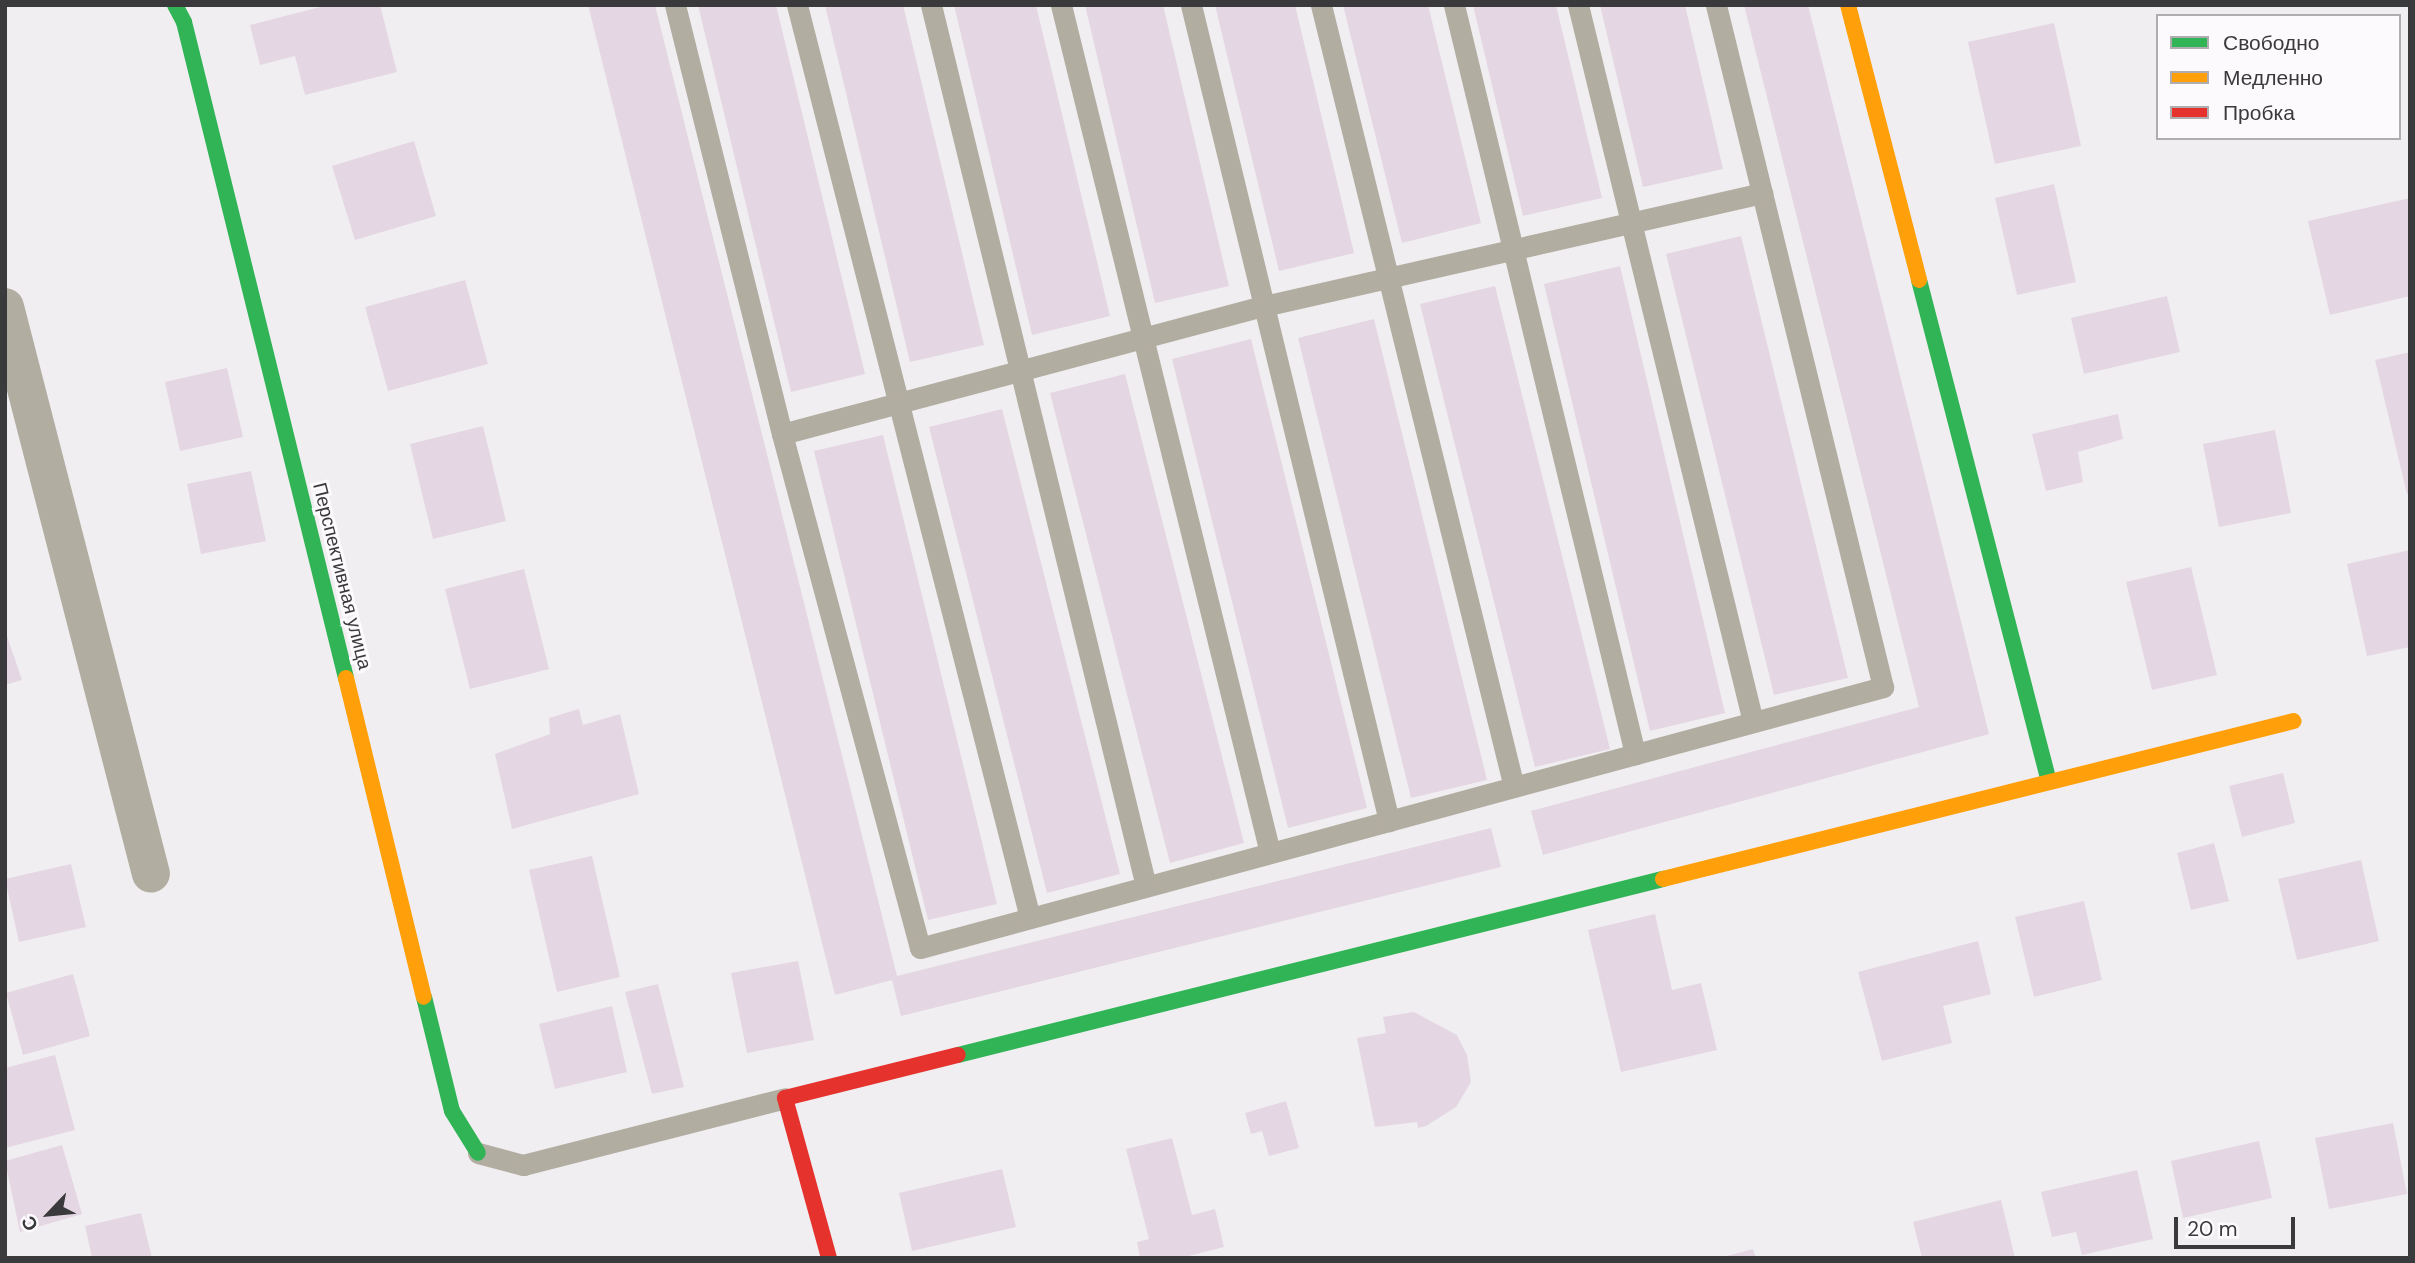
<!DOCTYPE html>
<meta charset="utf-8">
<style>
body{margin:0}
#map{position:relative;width:2415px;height:1263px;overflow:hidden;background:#f0eef1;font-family:"DM Sans",sans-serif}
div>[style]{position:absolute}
.building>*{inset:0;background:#e4d7e3}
.lane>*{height:21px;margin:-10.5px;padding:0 10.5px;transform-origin:10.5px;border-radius:10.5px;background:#b2ada1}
.street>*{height:38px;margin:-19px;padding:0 19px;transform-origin:19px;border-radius:19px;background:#b2ada1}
.fast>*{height:16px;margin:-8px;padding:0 8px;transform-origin:8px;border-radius:8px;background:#30b455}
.slow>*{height:16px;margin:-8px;padding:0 8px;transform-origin:8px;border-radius:8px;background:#ff9f0a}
.jam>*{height:16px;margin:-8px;padding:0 8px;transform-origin:8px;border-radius:8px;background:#e5322d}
span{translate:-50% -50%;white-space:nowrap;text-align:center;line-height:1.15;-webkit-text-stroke:6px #fdfafe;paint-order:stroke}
.street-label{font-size:19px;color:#3a393b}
.frame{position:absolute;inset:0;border:7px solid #3a393b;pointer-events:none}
.legend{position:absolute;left:2156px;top:14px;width:245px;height:126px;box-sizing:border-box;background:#fdfafe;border:2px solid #afadb0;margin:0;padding:9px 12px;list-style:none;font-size:21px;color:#3a393b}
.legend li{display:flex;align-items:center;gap:14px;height:35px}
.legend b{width:35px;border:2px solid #afadb0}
.north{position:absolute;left:14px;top:1179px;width:70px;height:70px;-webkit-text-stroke:5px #fdfafe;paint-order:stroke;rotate:244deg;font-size:19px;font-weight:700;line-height:28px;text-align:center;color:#3a393b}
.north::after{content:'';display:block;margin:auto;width:24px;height:32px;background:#3a393b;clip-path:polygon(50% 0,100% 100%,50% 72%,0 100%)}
.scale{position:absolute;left:2174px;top:1217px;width:121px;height:32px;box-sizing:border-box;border:4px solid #3a393b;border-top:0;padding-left:9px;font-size:21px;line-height:24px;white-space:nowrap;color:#3a393b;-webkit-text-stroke:5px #fdfafe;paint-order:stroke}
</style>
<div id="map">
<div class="building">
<i style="clip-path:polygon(328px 5px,380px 5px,397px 72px,305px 95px,295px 56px,260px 65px,250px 25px)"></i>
<i style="clip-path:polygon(588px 5px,655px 5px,897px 976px,1491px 828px,1501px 867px,901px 1016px,892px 980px,835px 995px)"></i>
<i style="clip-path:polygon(698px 5px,776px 5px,865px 374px,791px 392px)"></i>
<i style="clip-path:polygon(825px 5px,903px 5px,984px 345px,910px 362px)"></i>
<i style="clip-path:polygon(954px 5px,1036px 5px,1110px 316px,1032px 335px)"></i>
<i style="clip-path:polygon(1085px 5px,1163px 5px,1229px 286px,1155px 303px)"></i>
<i style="clip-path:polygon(1215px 5px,1295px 5px,1354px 253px,1279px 271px)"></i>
<i style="clip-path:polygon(1343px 5px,1428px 5px,1481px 223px,1402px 243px)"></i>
<i style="clip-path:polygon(1473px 5px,1556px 5px,1602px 198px,1523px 216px)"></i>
<i style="clip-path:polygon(1600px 5px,1685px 5px,1723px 169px,1643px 187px)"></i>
<i style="clip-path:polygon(1744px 5px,1808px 5px,1989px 734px,1543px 855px,1531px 811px,1919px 707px)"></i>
<i style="clip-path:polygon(2054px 23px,2081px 146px,1995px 164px,1968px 42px)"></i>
<i style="clip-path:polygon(414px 141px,436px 216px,355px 240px,332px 166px)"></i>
<i style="clip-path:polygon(2054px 184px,2076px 282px,2017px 295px,1995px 198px)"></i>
<i style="clip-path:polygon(2410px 198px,2410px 296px,2330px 315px,2308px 221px)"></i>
<i style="clip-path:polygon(1741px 236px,1848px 678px,1774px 695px,1666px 254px)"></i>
<i style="clip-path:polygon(1620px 266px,1725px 713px,1650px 731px,1544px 284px)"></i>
<i style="clip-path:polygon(465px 280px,488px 364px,388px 391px,365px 307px)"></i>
<i style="clip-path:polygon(1495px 286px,1610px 749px,1535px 767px,1420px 304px)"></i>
<i style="clip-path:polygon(2167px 296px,2180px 352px,2084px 374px,2071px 318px)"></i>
<i style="clip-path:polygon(1374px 319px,1487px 780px,1411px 798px,1298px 338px)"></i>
<i style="clip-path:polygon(1251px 339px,1367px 808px,1288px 828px,1172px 359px)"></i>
<i style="clip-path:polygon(2410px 352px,2410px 493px,2407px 494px,2375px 360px)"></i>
<i style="clip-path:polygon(227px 368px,243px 437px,180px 451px,165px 382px)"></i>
<i style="clip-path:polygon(1125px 374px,1244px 843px,1170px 863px,1050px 393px)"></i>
<i style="clip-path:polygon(1002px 409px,1120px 874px,1047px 893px,929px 427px)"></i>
<i style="clip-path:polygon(2118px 414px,2123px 439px,2078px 452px,2083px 482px,2046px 491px,2032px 434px)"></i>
<i style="clip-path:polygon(483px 426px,506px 521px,433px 539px,410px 444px)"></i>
<i style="clip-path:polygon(2275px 430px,2291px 513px,2219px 527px,2203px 444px)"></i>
<i style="clip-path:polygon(883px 435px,997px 904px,928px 920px,814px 451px)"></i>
<i style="clip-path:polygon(251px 471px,266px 541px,201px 554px,187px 484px)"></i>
<i style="clip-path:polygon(2410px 550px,2410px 647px,2367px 656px,2347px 564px)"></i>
<i style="clip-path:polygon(2191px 567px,2217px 675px,2152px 690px,2126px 582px)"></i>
<i style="clip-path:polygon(524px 569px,549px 669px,470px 689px,445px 589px)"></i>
<i style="clip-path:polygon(5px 630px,22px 680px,5px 685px)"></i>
<i style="clip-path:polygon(579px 709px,583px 725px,620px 714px,639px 794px,512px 829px,495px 754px,550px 734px,549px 718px)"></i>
<i style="clip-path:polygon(2283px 773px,2295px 823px,2242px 837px,2229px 786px)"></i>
<i style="clip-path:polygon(2214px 843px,2229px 901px,2191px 910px,2177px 853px)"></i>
<i style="clip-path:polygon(592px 856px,620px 977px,557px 992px,529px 870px)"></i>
<i style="clip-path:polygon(2361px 860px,2379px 941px,2297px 960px,2278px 879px)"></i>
<i style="clip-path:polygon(71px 864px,86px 927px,19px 942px,5px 879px)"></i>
<i style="clip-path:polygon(2084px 901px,2102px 980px,2034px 997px,2015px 917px)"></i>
<i style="clip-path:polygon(1655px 914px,1672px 990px,1701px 983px,1717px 1050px,1621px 1072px,1588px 930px)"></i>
<i style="clip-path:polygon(1978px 941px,1991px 994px,1943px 1006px,1952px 1043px,1882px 1061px,1858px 972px)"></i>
<i style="clip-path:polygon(798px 961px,814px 1040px,747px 1053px,731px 973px)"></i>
<i style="clip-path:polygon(73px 974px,90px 1036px,23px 1055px,6px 993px)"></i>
<i style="clip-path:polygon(658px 984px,684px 1087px,652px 1094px,625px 992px)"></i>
<i style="clip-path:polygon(612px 1006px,627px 1072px,555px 1089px,539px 1024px)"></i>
<i style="clip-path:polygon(1414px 1012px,1457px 1035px,1467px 1055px,1471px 1082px,1456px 1107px,1426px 1126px,1418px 1128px,1417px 1122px,1375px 1127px,1357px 1038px,1386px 1033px,1383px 1017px)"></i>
<i style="clip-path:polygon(55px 1055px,75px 1130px,5px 1148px,5px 1068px)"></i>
<i style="clip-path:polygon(1286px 1101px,1299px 1148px,1269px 1156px,1262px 1131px,1251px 1134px,1245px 1113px)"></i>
<i style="clip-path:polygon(2393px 1123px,2407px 1194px,2329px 1209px,2315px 1138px)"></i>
<i style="clip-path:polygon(1172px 1138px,1192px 1215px,1215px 1209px,1224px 1247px,1181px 1258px,1140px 1258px,1137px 1242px,1149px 1239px,1126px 1149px)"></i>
<i style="clip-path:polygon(2259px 1141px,2272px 1198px,2183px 1218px,2171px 1161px)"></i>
<i style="clip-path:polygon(62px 1145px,82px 1214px,20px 1232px,5px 1161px)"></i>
<i style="clip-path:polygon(1002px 1169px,1016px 1227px,912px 1251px,899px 1193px)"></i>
<i style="clip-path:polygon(2137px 1170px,2153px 1239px,2082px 1255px,2076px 1232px,2052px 1237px,2041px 1192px)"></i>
<i style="clip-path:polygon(2001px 1200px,2015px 1258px,1922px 1258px,1913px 1222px)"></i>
<i style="clip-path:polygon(141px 1213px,152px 1258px,92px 1258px,85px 1226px)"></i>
<i style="clip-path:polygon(1753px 1249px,1756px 1258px,1723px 1258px,1723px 1257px)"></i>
</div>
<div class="lane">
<i style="left:675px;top:5px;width:442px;rotate:76deg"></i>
<i style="left:782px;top:434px;width:532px;rotate:74.97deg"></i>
<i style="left:920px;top:948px;width:998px;rotate:-15.16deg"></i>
<i style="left:1883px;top:687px;width:702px;rotate:-103.76deg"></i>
<i style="left:797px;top:5px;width:942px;rotate:75.68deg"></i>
<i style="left:931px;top:5px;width:907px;rotate:76.29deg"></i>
<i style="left:1061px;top:5px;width:873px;rotate:76.15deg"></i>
<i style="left:1191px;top:5px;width:840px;rotate:76.36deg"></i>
<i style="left:1321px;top:5px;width:805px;rotate:76.14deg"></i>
<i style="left:1454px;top:5px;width:771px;rotate:76.41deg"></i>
<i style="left:1578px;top:5px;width:738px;rotate:76.28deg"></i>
<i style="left:782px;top:434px;width:499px;rotate:-14.9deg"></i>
<i style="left:1264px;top:306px;width:511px;rotate:-12.78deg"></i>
<i style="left:478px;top:1153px;width:47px;rotate:14.9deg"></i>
<i style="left:523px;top:1165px;width:270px;rotate:-14.3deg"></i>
</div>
<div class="street">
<i style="left:5px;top:307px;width:585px;rotate:75.56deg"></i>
</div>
<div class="fast">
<i style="left:175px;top:5px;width:19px;rotate:62deg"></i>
<i style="left:184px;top:22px;width:676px;rotate:76.13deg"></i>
<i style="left:1919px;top:280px;width:514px;rotate:75.48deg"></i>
<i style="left:424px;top:997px;width:117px;rotate:76.2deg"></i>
<i style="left:452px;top:1111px;width:49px;rotate:58.2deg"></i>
<i style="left:958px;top:1055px;width:727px;rotate:-14.02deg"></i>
</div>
<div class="slow">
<i style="left:1848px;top:5px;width:284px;rotate:75.5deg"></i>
<i style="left:346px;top:678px;width:328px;rotate:76.3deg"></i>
<i style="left:1663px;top:879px;width:650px;rotate:-14.06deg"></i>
</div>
<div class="jam">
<i style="left:829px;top:1258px;width:166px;rotate:-105.4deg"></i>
<i style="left:785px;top:1098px;width:178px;rotate:-14deg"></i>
</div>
<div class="street-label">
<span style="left:342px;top:576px;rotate:76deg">Перспективная улица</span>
</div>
<div class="frame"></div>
<ul class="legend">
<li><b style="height:9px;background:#30b455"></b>Свободно</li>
<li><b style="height:9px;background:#ff9f0a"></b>Медленно</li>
<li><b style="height:9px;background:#e5322d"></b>Пробка</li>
</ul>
<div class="north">С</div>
<div class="scale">20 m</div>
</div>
